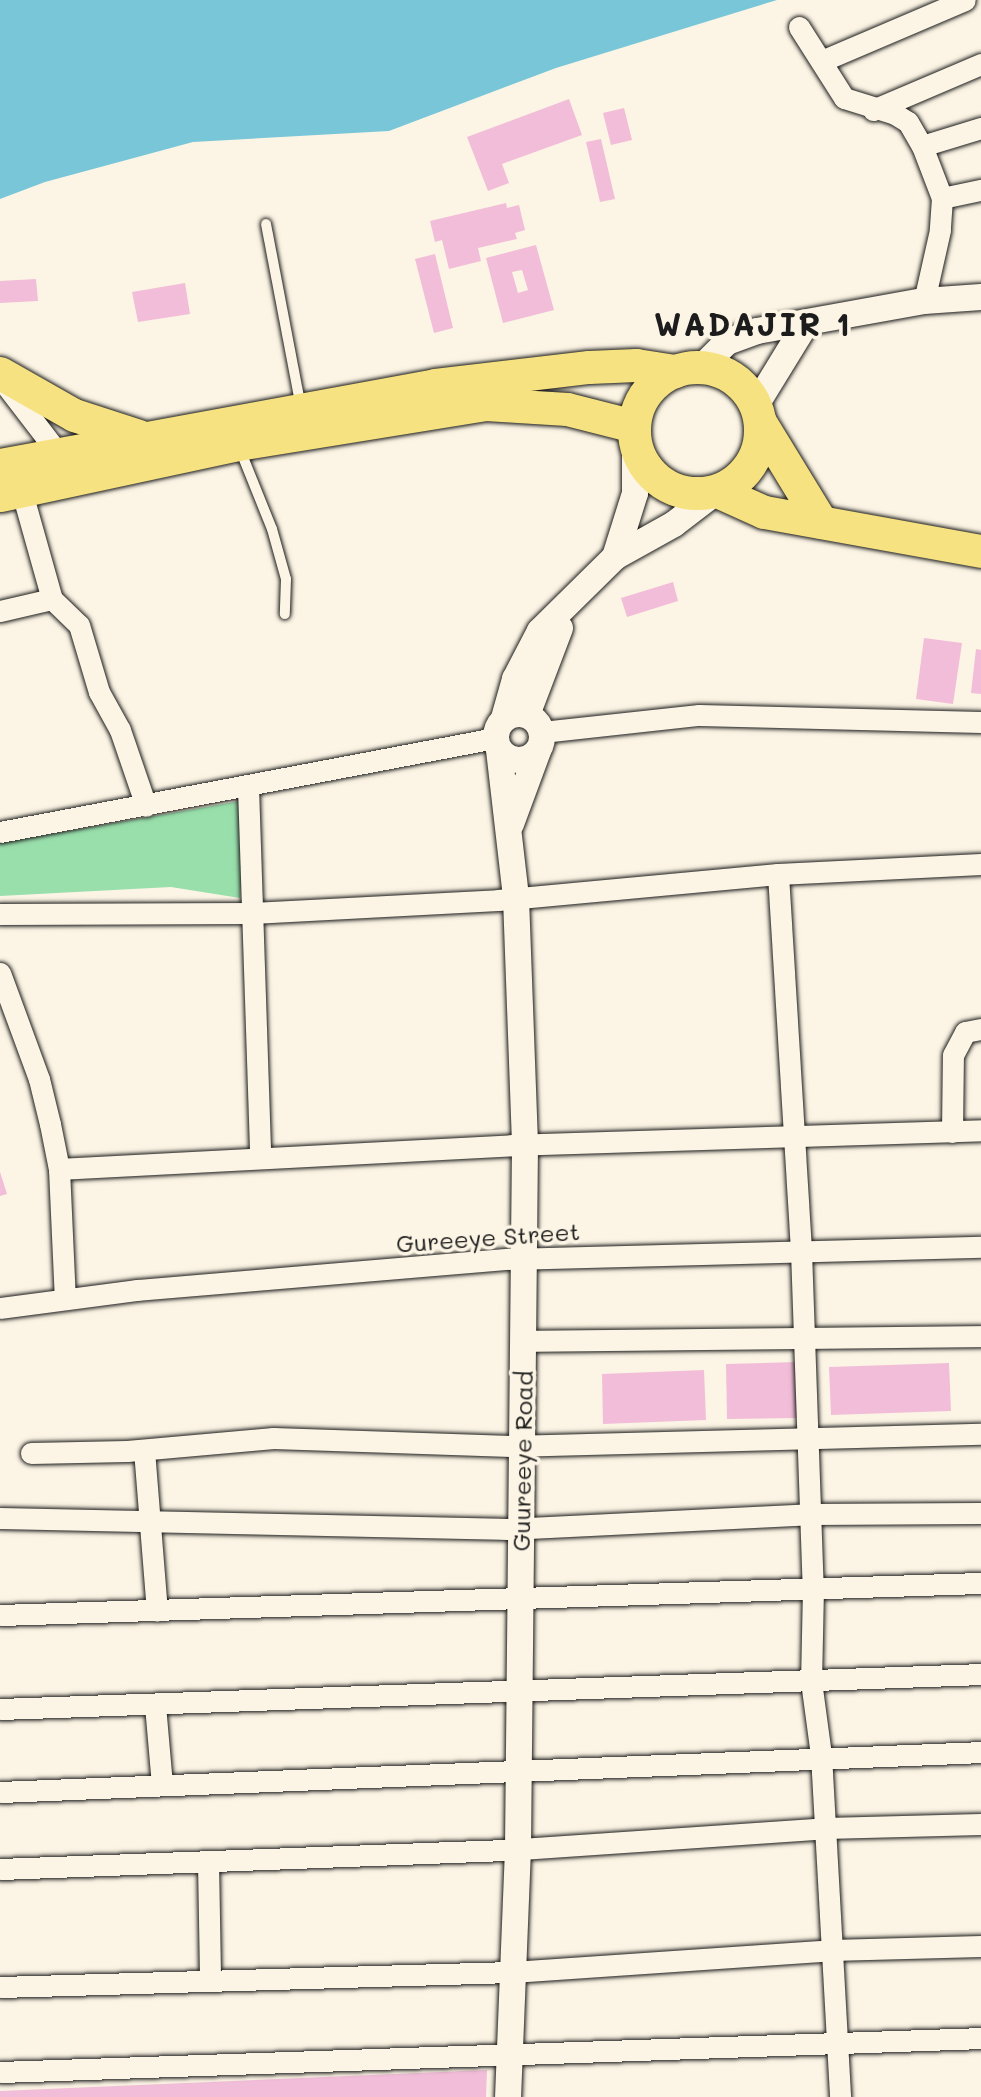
<!DOCTYPE html>
<style>
body{margin:0}
#map{position:relative;width:981px;height:2097px;overflow:hidden;background:#fcf5e5;font-family:Mali,sans-serif}
div>[style]{position:absolute}
.green>*{inset:0;background:#99dfac}
.water>*{inset:0;background:#79c6d9}
.building>*{inset:0;background:#f2bdd8}
.roads{filter:drop-shadow(0 0 2px #1c1c1c) drop-shadow(0 0 2px #1c1c1c)}
.service>*{height:10px;margin:-5px;padding:0 5px;transform-origin:5px;border-radius:5px;background:#fcf5e5}
.minor>*{height:21px;margin:-10.5px;padding:0 10.5px;transform-origin:10.5px;border-radius:10.5px;background:#fcf5e5}
.tertiary>*{height:26px;margin:-13px;padding:0 13px;transform-origin:13px;border-radius:13px;background:#fcf5e5}
.tertiary>.ring{margin:-13px;padding:0;box-sizing:content-box;background:none;border:26px solid #fcf5e5;border-radius:50%}
.primary>*{height:33px;margin:-16.5px;padding:0 16.5px;transform-origin:16.5px;border-radius:16.5px;background:#f7e281}
.primary>.ring{margin:-16.5px;padding:0;box-sizing:content-box;background:none;border:33px solid #f7e281;border-radius:50%}
span{translate:-50% -50%;white-space:nowrap;text-align:center;line-height:1.15;-webkit-text-stroke:7px #fcf5e5;paint-order:stroke}
.street-label{font-size:24px;color:#1c1c1c}
.district-label{font-size:32px;color:#1c1c1c;font-weight:700;letter-spacing:2px}
</style>
<div id="map">
<div class="green">
<i style="clip-path:polygon(246px 800px,240px 898px,171px 887px,0 896px,0 843px)"></i>
</div>
<div class="water">
<i style="clip-path:polygon(0 0,777px 0,556px 68px,389px 131px,193px 142px,45px 182px,0 199px)"></i>
</div>
<div class="building">
<i style="clip-path:polygon(569px 99px,582px 135px,502px 164px,509px 183px,488px 191px,467px 137px)"></i>
<i style="clip-path:polygon(624px 108px,632px 140px,611px 145px,603px 113px)"></i>
<i style="clip-path:polygon(601px 139px,615px 199px,600px 202px,586px 142px)"></i>
<i style="clip-path:polygon(506px 203px,507px 208px,519px 205px,525px 230px,515px 233px,517px 239px,478px 248px,481px 261px,449px 269px,442px 240px,435px 242px,430px 221px)"></i>
<i style="clip-path:polygon(evenodd,536px 245px,554px 310px,503px 323px,486px 258px,536px 245px,522px 270px,528px 290px,518px 293px,512px 272px,522px 270px)"></i>
<i style="clip-path:polygon(435px 254px,453px 328px,434px 333px,415px 259px)"></i>
<i style="clip-path:polygon(36px 279px,38px 301px,0 303px,0 281px)"></i>
<i style="clip-path:polygon(185px 283px,190px 314px,138px 322px,132px 292px)"></i>
<i style="clip-path:polygon(673px 582px,678px 601px,627px 617px,621px 598px)"></i>
<i style="clip-path:polygon(924px 638px,962px 643px,953px 704px,916px 699px)"></i>
<i style="clip-path:polygon(976px 649px,981px 650px,981px 694px,971px 693px)"></i>
<i style="clip-path:polygon(0 1172px,7px 1194px,0 1196px)"></i>
<i style="clip-path:polygon(797px 1362px,798px 1418px,727px 1419px,726px 1364px)"></i>
<i style="clip-path:polygon(949px 1363px,951px 1411px,831px 1415px,829px 1367px)"></i>
<i style="clip-path:polygon(704px 1370px,706px 1420px,603px 1424px,602px 1374px)"></i>
<i style="clip-path:polygon(487px 2070px,486px 2097px,0 2097px,0 2091px)"></i>
</div>
<div class="roads">
<div class="service">
<i style="left:266px;top:224px;width:186px;rotate:79.2deg"></i>
<i style="left:239px;top:447px;width:88px;rotate:68.1deg"></i>
<i style="left:272px;top:529px;width:52px;rotate:74.4deg"></i>
<i style="left:286px;top:579px;width:35px;rotate:92deg"></i>
</div>
<div class="minor">
<i style="left:799px;top:27px;width:84px;rotate:57.6deg"></i>
<i style="left:844px;top:98px;width:53px;rotate:17.4deg"></i>
<i style="left:895px;top:114px;width:15px;rotate:32deg"></i>
<i style="left:908px;top:122px;width:28px;rotate:60deg"></i>
<i style="left:922px;top:146px;width:56px;rotate:69deg"></i>
<i style="left:942px;top:198px;width:32px;rotate:94deg"></i>
<i style="left:940px;top:230px;width:73px;rotate:102.7deg"></i>
<i style="left:824px;top:60px;width:153px;rotate:-23.1deg"></i>
<i style="left:873px;top:110px;width:117px;rotate:-23.1deg"></i>
<i style="left:922px;top:146px;width:62px;rotate:-17deg"></i>
<i style="left:942px;top:198px;width:40px;rotate:-12deg"></i>
<i style="left:5px;top:384px;width:97px;rotate:52.5deg"></i>
<i style="left:21px;top:489px;width:114px;rotate:74.3deg"></i>
<i style="left:0;top:611px;width:53px;rotate:-13deg"></i>
<i style="left:52px;top:599px;width:37px;rotate:44deg"></i>
<i style="left:79px;top:625px;width:70px;rotate:73.4deg"></i>
<i style="left:99px;top:692px;width:43px;rotate:61.1deg"></i>
<i style="left:120px;top:730px;width:80px;rotate:71.1deg"></i>
<i style="left:542px;top:732px;width:158px;rotate:-6.2deg"></i>
<i style="left:699px;top:715px;width:282px;rotate:1.4deg"></i>
<i style="left:248px;top:787px;width:371px;rotate:88.1deg"></i>
<i style="left:0;top:832px;width:504px;rotate:-10.75deg"></i>
<i style="left:778px;top:874px;width:378px;rotate:86.5deg"></i>
<i style="left:801px;top:1251px;width:337px;rotate:88deg"></i>
<i style="left:813px;top:1588px;width:93px;rotate:91.2deg"></i>
<i style="left:811px;top:1681px;width:75px;rotate:82.3deg"></i>
<i style="left:821px;top:1755px;width:343px;rotate:86.8deg"></i>
<i style="left:0;top:914px;width:252px;rotate:-0.2deg"></i>
<i style="left:252px;top:913px;width:246px;rotate:-3deg"></i>
<i style="left:498px;top:900px;width:281px;rotate:-5.3deg"></i>
<i style="left:778px;top:874px;width:203px;rotate:-2.8deg"></i>
<i style="left:0;top:973px;width:113px;rotate:69.8deg"></i>
<i style="left:39px;top:1079px;width:46px;rotate:76.3deg"></i>
<i style="left:50px;top:1124px;width:46px;rotate:78.7deg"></i>
<i style="left:59px;top:1169px;width:130px;rotate:87.4deg"></i>
<i style="left:952px;top:1132px;width:77px;rotate:-89.3deg"></i>
<i style="left:953px;top:1055px;width:26px;rotate:-62deg"></i>
<i style="left:965px;top:1032px;width:16px;rotate:-11deg"></i>
<i style="left:59px;top:1169px;width:454px;rotate:-3deg"></i>
<i style="left:512px;top:1145px;width:469px;rotate:-1.8deg"></i>
<i style="left:0;top:1308px;width:138px;rotate:-7.5deg"></i>
<i style="left:137px;top:1290px;width:374px;rotate:-4.8deg"></i>
<i style="left:510px;top:1259px;width:471px;rotate:-1.5deg"></i>
<i style="left:523px;top:1341px;width:458px;rotate:-0.6deg"></i>
<i style="left:144px;top:1450px;width:161px;rotate:85.4deg"></i>
<i style="left:31px;top:1453px;width:96px;rotate:-1.2deg"></i>
<i style="left:127px;top:1451px;width:147px;rotate:-5.1deg"></i>
<i style="left:273px;top:1438px;width:238px;rotate:1.9deg"></i>
<i style="left:511px;top:1446px;width:470px;rotate:-1.5deg"></i>
<i style="left:0;top:1518px;width:508px;rotate:1.24deg"></i>
<i style="left:508px;top:1529px;width:302px;rotate:-2.8deg"></i>
<i style="left:810px;top:1514px;width:171px;rotate:-0.3deg"></i>
<i style="left:0;top:1615px;width:982px;rotate:-1.87deg"></i>
<i style="left:155px;top:1705px;width:80px;rotate:85deg"></i>
<i style="left:0;top:1709px;width:982px;rotate:-2.04deg"></i>
<i style="left:0;top:1792px;width:982px;rotate:-2.33deg"></i>
<i style="left:208px;top:1861px;width:116px;rotate:89deg"></i>
<i style="left:0;top:1869px;width:506px;rotate:-2.15deg"></i>
<i style="left:506px;top:1850px;width:320px;rotate:-3.9deg"></i>
<i style="left:825px;top:1828px;width:156px;rotate:-1.5deg"></i>
<i style="left:0;top:1987px;width:512px;rotate:-1.68deg"></i>
<i style="left:512px;top:1972px;width:320px;rotate:-3.9deg"></i>
<i style="left:831px;top:1950px;width:150px;rotate:-1.5deg"></i>
<i style="left:0;top:2072px;width:982px;rotate:-1.98deg"></i>
</div>
<div class="tertiary">
<i style="left:702px;top:367px;width:35px;rotate:-45deg"></i>
<i style="left:727px;top:342px;width:32px;rotate:-20deg"></i>
<i style="left:757px;top:331px;width:170px;rotate:-10.2deg"></i>
<i style="left:924px;top:301px;width:57px;rotate:-4deg"></i>
<i style="left:756px;top:405px;width:94px;rotate:-58.5deg"></i>
<i style="left:615px;top:557px;width:67px;rotate:-72.6deg"></i>
<i style="left:635px;top:493px;width:48px;rotate:-90deg"></i>
<i class="ring" style="left:496px;top:714px;width:20px;height:20px"></i>
<i style="left:527px;top:715px;width:93px;rotate:-69.2deg"></i>
<i style="left:504px;top:718px;width:41px;rotate:-74.2deg"></i>
<i style="left:515px;top:679px;width:54px;rotate:-62.5deg"></i>
<i style="left:540px;top:631px;width:105px;rotate:-44.6deg"></i>
<i style="left:615px;top:557px;width:68px;rotate:-29.2deg"></i>
<i style="left:674px;top:524px;width:54px;rotate:-37.5deg"></i>
<i style="left:499px;top:750px;width:149px;rotate:83.4deg"></i>
<i style="left:516px;top:898px;width:247px;rotate:87.9deg"></i>
<i style="left:525px;top:1145px;width:704px;rotate:90.57deg"></i>
<i style="left:518px;top:1849px;width:248px;rotate:92.3deg"></i>
<i style="left:511px;top:824px;width:78px;rotate:-69.7deg"></i>
</div>
<div class="primary">
<i class="ring" style="left:634px;top:367px;width:93px;height:93px"></i>
<i style="left:0;top:373px;width:85px;rotate:29.6deg"></i>
<i style="left:74px;top:415px;width:68px;rotate:17.9deg"></i>
<i style="left:760px;top:422px;width:117px;rotate:58.6deg"></i>
<i style="left:0;top:465px;width:442px;rotate:-10.4deg"></i>
<i style="left:435px;top:385px;width:155px;rotate:-6.7deg"></i>
<i style="left:589px;top:367px;width:47px;rotate:-2.4deg"></i>
<i style="left:636px;top:365px;width:39px;rotate:9deg"></i>
<i style="left:717px;top:491px;width:51px;rotate:24.1deg"></i>
<i style="left:764px;top:512px;width:220px;rotate:10.2deg"></i>
<i style="left:0;top:495px;width:243px;rotate:-12.1deg"></i>
<i style="left:238px;top:444px;width:251px;rotate:-9.2deg"></i>
<i style="left:486px;top:404px;width:81px;rotate:3.5deg"></i>
<i style="left:567px;top:409px;width:69px;rotate:14.2deg"></i>
</div>
</div>
<div class="street-label">
<span style="left:488px;top:1237px;rotate:-4deg">Gureeye Street</span>
<span style="left:522px;top:1461px;rotate:-89deg">Guureeye Road</span>
</div>
<div class="district-label">
<span style="left:753px;top:323px">WADAJIR 1</span>
</div>
</div>
